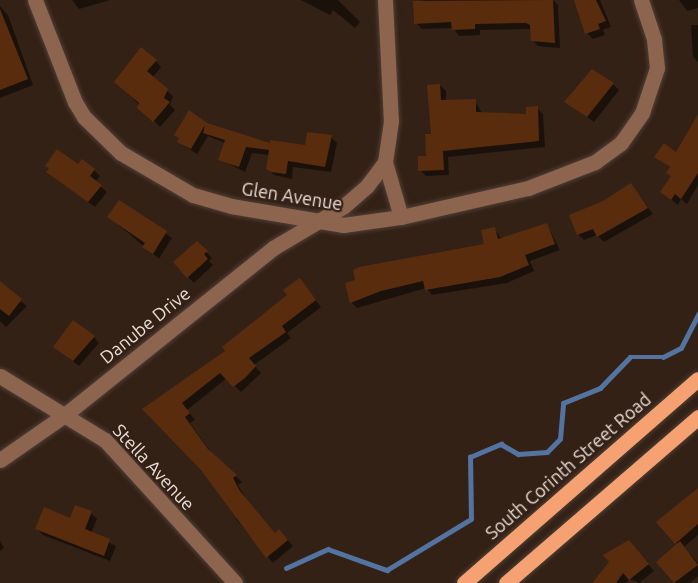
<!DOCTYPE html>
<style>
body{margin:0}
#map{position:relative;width:698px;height:583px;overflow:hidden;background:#332116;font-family:Ubuntu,sans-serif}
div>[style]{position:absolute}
.shadow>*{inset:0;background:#0007}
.stream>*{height:4.5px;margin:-2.25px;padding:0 2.25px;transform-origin:2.25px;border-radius:2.25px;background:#5373a0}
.building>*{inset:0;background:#5a2c0e}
.roads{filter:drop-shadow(0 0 2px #503f35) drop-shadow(0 0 2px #503f35)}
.minor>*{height:15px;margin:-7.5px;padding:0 7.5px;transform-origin:7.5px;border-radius:7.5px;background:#8d644e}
.major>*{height:15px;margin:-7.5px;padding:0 7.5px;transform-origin:7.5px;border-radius:7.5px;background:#f6a172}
span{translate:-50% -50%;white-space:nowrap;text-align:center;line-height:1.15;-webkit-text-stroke:4.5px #332116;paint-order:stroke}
.street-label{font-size:18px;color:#ebded7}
</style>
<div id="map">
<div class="shadow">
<i style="clip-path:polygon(72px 0,110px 0,79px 9px)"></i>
<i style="clip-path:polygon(301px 0,338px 0,360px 22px,355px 28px,333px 10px,330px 15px)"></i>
<i style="clip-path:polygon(426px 0,553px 0,558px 5px,560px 48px,538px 46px,532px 40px,531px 29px,480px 30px,480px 35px,459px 36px,453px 28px,422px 29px,416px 23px,415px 2px)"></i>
<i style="clip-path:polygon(575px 0,600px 0,611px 27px,603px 30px,605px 35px,593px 39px,587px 33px)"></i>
<i style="clip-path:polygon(679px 0,698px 0,698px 8px,687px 11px)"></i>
<i style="clip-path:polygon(0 6px,8px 15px,33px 85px,0 98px)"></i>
<i style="clip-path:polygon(691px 25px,698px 25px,698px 62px,693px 57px)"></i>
<i style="clip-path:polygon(156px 61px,161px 67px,152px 78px,173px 96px,170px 105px,175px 110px,160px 127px,122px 87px)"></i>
<i style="clip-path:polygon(613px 84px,619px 90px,594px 122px,566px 102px)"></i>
<i style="clip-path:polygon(440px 85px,446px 91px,446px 102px,475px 101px,482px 113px,528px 115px,537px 108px,543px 114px,545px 147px,448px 157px,449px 175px,426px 176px,420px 170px,433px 135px)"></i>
<i style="clip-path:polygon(698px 119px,698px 185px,687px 204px,681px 199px,678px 205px,662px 192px,672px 176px,671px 168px,656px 157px,676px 154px)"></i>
<i style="clip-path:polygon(206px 124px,271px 145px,307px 146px,331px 137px,337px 143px,331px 172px,293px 167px,292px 179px,274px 175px,268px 169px,270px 155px,252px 153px,245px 172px,220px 159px,225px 143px,208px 136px,197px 154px,179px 142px)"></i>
<i style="clip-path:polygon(79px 166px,94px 170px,100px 176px,95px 182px,107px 192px,95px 207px,48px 172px)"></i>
<i style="clip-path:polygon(631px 185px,653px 214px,604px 242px,597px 235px,584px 240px,578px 234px,603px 203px)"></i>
<i style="clip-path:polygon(119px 202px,172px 238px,159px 259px,109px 217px)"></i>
<i style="clip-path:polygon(547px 225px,560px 250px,530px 261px,534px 271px,507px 283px,432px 295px,426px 288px,357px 308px,351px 302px,486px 245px,495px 229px,502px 240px)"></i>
<i style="clip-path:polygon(197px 243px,212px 258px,209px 261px,213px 265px,194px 283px,188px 277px)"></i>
<i style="clip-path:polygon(300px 280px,321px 307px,287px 333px,291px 338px,254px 365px,261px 373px,241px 392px,227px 378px,187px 410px,195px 420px,190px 423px,213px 455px,242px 482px,238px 485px,246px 499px,275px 534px,285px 537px,293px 546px,273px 563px,236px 519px,240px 516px,202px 469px,145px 410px,227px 351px,289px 295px)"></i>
<i style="clip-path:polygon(0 286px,27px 306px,6px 327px,0 321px)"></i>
<i style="clip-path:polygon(94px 337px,99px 343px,79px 366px,55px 347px)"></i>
<i style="clip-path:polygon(698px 492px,698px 535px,684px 547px,698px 563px,698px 576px,690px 583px,676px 583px,658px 563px,678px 545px,658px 522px)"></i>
<i style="clip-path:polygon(91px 513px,97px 519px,91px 533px,116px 546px,110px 561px,43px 535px,37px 529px)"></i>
<i style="clip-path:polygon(0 541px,4px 548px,0 551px)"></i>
<i style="clip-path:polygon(635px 548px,654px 571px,639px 583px,630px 579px,626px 583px,592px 583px,610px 562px)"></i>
</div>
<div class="stream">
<i style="left:286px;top:568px;width:46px;rotate:-24.3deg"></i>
<i style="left:328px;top:549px;width:63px;rotate:19.6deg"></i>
<i style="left:387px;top:570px;width:98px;rotate:-31.3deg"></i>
<i style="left:471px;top:519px;width:62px;rotate:-90.9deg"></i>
<i style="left:470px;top:457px;width:34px;rotate:-23deg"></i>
<i style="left:501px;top:444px;width:20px;rotate:30deg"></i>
<i style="left:518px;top:454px;width:29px;rotate:-4deg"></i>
<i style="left:547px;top:452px;width:18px;rotate:-45deg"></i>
<i style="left:560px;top:439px;width:36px;rotate:-85deg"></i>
<i style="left:563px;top:403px;width:40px;rotate:-22deg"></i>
<i style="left:600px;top:388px;width:43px;rotate:-45.9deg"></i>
<i style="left:630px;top:357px;width:33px"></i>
<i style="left:663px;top:357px;width:20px;rotate:-27deg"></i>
<i style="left:681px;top:348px;width:38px;rotate:-63deg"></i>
</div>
<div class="building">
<i style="clip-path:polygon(553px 0,555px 43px,531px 41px,530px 25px,526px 23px,475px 24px,475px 29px,452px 30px,451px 22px,414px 24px,413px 1px)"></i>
<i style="clip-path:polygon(574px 0,596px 0,606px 21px,598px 24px,600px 29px,585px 34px)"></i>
<i style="clip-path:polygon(0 9px,28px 79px,0 90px)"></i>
<i style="clip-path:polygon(141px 47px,157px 60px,147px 71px,168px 89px,164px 98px,170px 102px,153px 122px,137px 108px,139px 103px,114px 82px)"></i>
<i style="clip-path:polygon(592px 69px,614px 83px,587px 117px,564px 102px)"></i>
<i style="clip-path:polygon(440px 84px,441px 100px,476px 99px,476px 112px,526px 114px,526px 107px,538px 106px,539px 141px,443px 151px,444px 170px,418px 171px,418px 156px,426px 156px,425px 134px,431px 134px,427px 85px)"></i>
<i style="clip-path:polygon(189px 110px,207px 123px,270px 143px,270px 140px,305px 145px,307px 132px,332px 135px,325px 167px,288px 161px,286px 174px,271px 172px,266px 169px,269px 150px,246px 147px,239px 167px,218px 160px,225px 140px,203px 133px,205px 125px,191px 149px,177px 142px,179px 138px,174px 135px)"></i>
<i style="clip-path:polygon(698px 114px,698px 173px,681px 199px,675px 194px,671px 200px,660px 192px,671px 176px,666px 173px,670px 167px,654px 157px,664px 143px,676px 152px)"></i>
<i style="clip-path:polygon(57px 149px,78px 164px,82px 159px,95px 169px,90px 176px,102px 185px,88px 202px,46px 172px,49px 168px,45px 166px)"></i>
<i style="clip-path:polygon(631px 183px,648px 208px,597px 237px,593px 229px,577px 235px,569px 215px,603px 201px)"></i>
<i style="clip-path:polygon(119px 200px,167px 231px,153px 254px,142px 247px,145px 243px,107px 217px)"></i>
<i style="clip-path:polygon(547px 223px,555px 244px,525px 255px,529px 265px,500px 277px,425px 290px,423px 281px,381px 291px,350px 303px,345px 283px,355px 280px,353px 270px,359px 267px,484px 244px,481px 230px,495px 227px,498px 239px)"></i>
<i style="clip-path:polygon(197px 241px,208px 251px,204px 254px,208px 259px,187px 278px,173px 262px)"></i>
<i style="clip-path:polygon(300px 278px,316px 300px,282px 326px,286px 332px,249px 358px,256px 366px,245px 378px,233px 387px,220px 373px,182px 403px,190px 413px,185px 417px,208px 449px,237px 475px,233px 478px,240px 491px,275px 533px,279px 529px,288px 540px,266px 558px,201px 470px,142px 409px,225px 351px,222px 347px,287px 295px,283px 290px)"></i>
<i style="clip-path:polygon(0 281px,22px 299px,9px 316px,0 309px)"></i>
<i style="clip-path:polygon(73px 320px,95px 336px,73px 361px,53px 347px)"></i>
<i style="clip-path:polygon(698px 488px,698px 524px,675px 544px,656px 522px)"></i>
<i style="clip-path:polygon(75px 505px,92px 511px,85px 529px,110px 539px,104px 556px,35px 529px,44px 507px,70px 518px)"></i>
<i style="clip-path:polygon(629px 540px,649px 564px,629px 580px,623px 573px,616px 583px,592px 583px,609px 562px,603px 555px)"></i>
<i style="clip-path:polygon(680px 541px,698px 565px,674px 583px,656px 562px)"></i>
</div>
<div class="roads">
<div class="minor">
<i style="left:35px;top:0;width:110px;rotate:68.6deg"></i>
<i style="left:75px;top:102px;width:17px;rotate:59deg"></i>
<i style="left:84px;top:117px;width:52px;rotate:44.2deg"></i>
<i style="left:121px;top:153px;width:83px;rotate:30.3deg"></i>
<i style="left:193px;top:195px;width:40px;rotate:16deg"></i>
<i style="left:231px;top:206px;width:114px;rotate:9.6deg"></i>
<i style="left:343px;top:225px;width:59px;rotate:-7.9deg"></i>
<i style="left:401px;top:217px;width:130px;rotate:-12.9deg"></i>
<i style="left:528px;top:188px;width:72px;rotate:-21.2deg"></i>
<i style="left:595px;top:162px;width:32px;rotate:-36deg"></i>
<i style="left:621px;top:143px;width:37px;rotate:-55deg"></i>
<i style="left:642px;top:113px;width:47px;rotate:-71.6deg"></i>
<i style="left:657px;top:68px;width:29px;rotate:-96deg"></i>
<i style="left:654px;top:39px;width:41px;rotate:-108.4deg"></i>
<i style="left:385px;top:0;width:121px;rotate:87.2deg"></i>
<i style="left:391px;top:121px;width:41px;rotate:98.3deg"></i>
<i style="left:385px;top:162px;width:57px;rotate:73.8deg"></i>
<i style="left:0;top:376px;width:123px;rotate:31.4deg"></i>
<i style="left:105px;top:440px;width:193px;rotate:47.7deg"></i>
<i style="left:0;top:460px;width:80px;rotate:-34.9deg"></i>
<i style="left:66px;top:414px;width:265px;rotate:-38.7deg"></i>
<i style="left:273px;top:248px;width:82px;rotate:-30.6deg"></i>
<i style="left:344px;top:206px;width:30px;rotate:-41deg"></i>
<i style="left:367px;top:186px;width:30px;rotate:-53deg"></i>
</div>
<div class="major">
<i style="left:464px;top:583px;width:310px;rotate:-41.1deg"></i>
<i style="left:506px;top:583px;width:254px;rotate:-40.8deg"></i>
</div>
</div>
<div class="street-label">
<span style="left:292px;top:196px;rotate:9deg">Glen Avenue</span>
<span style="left:145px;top:325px;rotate:-39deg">Danube Drive</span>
<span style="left:568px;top:466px;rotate:-41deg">South Corinth Street Road</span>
<span style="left:154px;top:467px;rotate:47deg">Stella Avenue</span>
</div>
</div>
